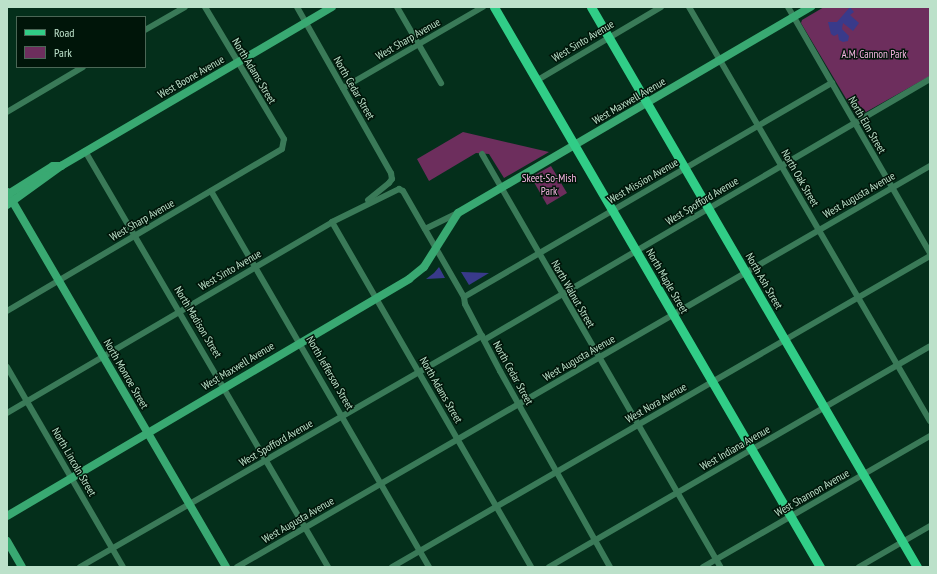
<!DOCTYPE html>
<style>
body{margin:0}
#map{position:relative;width:937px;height:574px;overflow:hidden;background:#042f1b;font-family:"PT Sans Narrow",sans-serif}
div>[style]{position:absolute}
.green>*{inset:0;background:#6d2e5d}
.water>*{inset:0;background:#393a8a}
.street>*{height:6px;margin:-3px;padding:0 3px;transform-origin:3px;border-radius:3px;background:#3a7a58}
.secondary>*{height:8px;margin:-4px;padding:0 4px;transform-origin:4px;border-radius:4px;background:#39a972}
.primary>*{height:9px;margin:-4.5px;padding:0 4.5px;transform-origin:4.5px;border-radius:4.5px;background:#31cd87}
span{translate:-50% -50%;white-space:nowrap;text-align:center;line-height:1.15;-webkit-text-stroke:3px #001509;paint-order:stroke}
.street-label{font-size:11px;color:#bce1ca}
.park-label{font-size:11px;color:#f9b7e5}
.frame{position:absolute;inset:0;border:8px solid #bce1ca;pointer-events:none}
.legend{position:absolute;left:16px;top:16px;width:130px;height:52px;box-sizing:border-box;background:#001509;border:1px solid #4b6756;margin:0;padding:5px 7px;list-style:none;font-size:12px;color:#bce1ca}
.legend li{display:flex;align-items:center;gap:8px;height:20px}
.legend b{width:20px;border:1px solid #4b6756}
</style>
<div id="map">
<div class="green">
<i style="clip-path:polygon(824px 7px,930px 7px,930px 76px,857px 117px,801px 23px,802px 20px)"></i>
<i style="clip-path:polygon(463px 132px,549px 152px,504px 178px,489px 154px,476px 153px,429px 181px,417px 159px)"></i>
<i style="clip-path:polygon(551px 166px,567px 193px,547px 205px,531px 177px)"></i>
</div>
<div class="water">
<i style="clip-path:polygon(850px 7px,854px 12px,850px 15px,859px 23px,853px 31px,843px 23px,842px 29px,849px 36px,848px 41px,843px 42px,839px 40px,838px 34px,834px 36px,831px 34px,828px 22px,837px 22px)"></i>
<i style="clip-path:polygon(439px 267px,445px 278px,426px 279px,434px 273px)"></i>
<i style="clip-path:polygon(461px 272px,462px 272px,489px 273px,469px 285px)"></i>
</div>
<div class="street">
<i style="left:297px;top:7px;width:191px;rotate:60.5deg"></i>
<i style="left:391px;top:173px;width:6px;rotate:81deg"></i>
<i style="left:392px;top:179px;width:5px;rotate:127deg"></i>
<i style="left:389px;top:183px;width:27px;rotate:141deg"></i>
<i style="left:397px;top:7px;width:88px;rotate:59.9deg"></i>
<i style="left:689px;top:7px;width:479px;rotate:59.8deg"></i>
<i style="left:788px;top:7px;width:284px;rotate:60deg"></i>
<i style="left:145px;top:30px;width:46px;rotate:-29.9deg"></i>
<i style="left:536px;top:81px;width:145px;rotate:-30.6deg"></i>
<i style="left:343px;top:88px;width:162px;rotate:-30.1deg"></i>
<i style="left:7px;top:112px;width:88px;rotate:-30.6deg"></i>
<i style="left:85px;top:151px;width:482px;rotate:59.7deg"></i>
<i style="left:482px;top:154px;width:477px;rotate:60deg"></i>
<i style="left:211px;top:191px;width:435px;rotate:59.9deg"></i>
<i style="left:332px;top:222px;width:398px;rotate:60deg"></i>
<i style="left:425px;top:229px;width:37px;rotate:-26deg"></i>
<i style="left:464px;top:297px;width:426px;rotate:-30.2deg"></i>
<i style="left:7px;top:311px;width:319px;rotate:-30.5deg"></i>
<i style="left:282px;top:149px;width:10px;rotate:-79deg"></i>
<i style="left:284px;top:139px;width:154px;rotate:-120.9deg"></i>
<i style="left:484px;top:340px;width:517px;rotate:-30.34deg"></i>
<i style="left:7px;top:367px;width:231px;rotate:59.9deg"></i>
<i style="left:7px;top:413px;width:377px;rotate:-30.4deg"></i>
<i style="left:332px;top:222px;width:75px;rotate:-26.2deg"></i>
<i style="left:399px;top:189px;width:4px;rotate:27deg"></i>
<i style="left:403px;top:191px;width:122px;rotate:60.1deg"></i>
<i style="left:464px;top:297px;width:7px;rotate:82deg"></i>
<i style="left:465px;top:304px;width:76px;rotate:62.4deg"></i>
<i style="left:500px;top:371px;width:225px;rotate:60.7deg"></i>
<i style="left:80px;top:567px;width:464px;rotate:-29.9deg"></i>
<i style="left:237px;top:567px;width:801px;rotate:-30.06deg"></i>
<i style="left:392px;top:567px;width:621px;rotate:-30.03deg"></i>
<i style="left:549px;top:567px;width:440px;rotate:-30.1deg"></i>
<i style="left:703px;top:567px;width:262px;rotate:-30deg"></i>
<i style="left:859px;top:567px;width:82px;rotate:-30deg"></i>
</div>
<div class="secondary">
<i style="left:7px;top:192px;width:434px;rotate:59.7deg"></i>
<i style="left:7px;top:195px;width:54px;rotate:-32.2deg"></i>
<i style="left:53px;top:166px;width:8px"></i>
<i style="left:7px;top:205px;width:67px;rotate:-35.8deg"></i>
<i style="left:61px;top:166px;width:314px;rotate:-30.4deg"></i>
<i style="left:7px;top:516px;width:467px;rotate:-30.5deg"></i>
<i style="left:409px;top:279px;width:19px;rotate:-39deg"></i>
<i style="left:424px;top:267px;width:64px;rotate:-57.8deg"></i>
<i style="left:458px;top:213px;width:409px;rotate:-30.3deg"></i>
<i style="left:7px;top:541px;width:30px;rotate:60deg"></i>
</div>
<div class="primary">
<i style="left:494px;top:7px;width:648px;rotate:59.79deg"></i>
<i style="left:591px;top:7px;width:648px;rotate:59.79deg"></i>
</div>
<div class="street-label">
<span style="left:408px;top:39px;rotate:-30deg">West Sharp Avenue</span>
<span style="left:583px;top:41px;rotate:-31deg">West Sinto Avenue</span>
<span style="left:254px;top:71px;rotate:59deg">North Adams Street</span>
<span style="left:191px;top:77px;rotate:-30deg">West Boone Avenue</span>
<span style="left:354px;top:88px;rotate:60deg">North Cedar Street</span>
<span style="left:629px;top:101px;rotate:-30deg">West Maxwell Avenue</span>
<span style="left:867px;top:125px;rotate:60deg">North Elm Street</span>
<span style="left:800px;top:178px;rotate:60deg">North Oak Street</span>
<span style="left:643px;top:181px;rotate:-30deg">West Mission Avenue</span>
<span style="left:859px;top:195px;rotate:-30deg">West Augusta Avenue</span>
<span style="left:702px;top:201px;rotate:-31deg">West Spofford Avenue</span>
<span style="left:142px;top:220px;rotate:-30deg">West Sharp Avenue</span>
<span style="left:230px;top:270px;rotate:-30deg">West Sinto Avenue</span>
<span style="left:667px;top:281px;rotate:60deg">North Maple Street</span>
<span style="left:764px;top:281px;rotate:60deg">North Ash Street</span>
<span style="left:573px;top:294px;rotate:60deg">North Walnut Street</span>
<span style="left:198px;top:322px;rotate:59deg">North Madison Street</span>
<span style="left:579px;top:358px;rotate:-30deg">West Augusta Avenue</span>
<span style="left:238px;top:366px;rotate:-31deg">West Maxwell Avenue</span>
<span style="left:330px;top:373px;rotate:60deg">North Jefferson Street</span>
<span style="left:513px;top:373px;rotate:61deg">North Cedar Street</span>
<span style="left:126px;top:374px;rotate:60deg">North Monroe Street</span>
<span style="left:441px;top:390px;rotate:60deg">North Adams Street</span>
<span style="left:656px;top:403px;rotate:-30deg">West Nora Avenue</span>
<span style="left:276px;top:443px;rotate:-30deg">West Spofford Avenue</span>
<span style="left:735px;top:448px;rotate:-30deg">West Indiana Avenue</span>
<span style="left:74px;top:462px;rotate:60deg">North Lincoln Street</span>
<span style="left:812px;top:493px;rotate:-30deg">West Shannon Avenue</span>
<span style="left:298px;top:520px;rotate:-30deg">West Augusta Avenue</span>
</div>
<div class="park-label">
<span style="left:874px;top:54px">A.M. Cannon Park</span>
<span style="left:549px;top:185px">Skeet-So-Mish<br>Park</span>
</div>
<div class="frame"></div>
<ul class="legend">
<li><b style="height:5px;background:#31cd87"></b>Road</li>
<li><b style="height:11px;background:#6d2e5d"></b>Park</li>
</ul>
</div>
